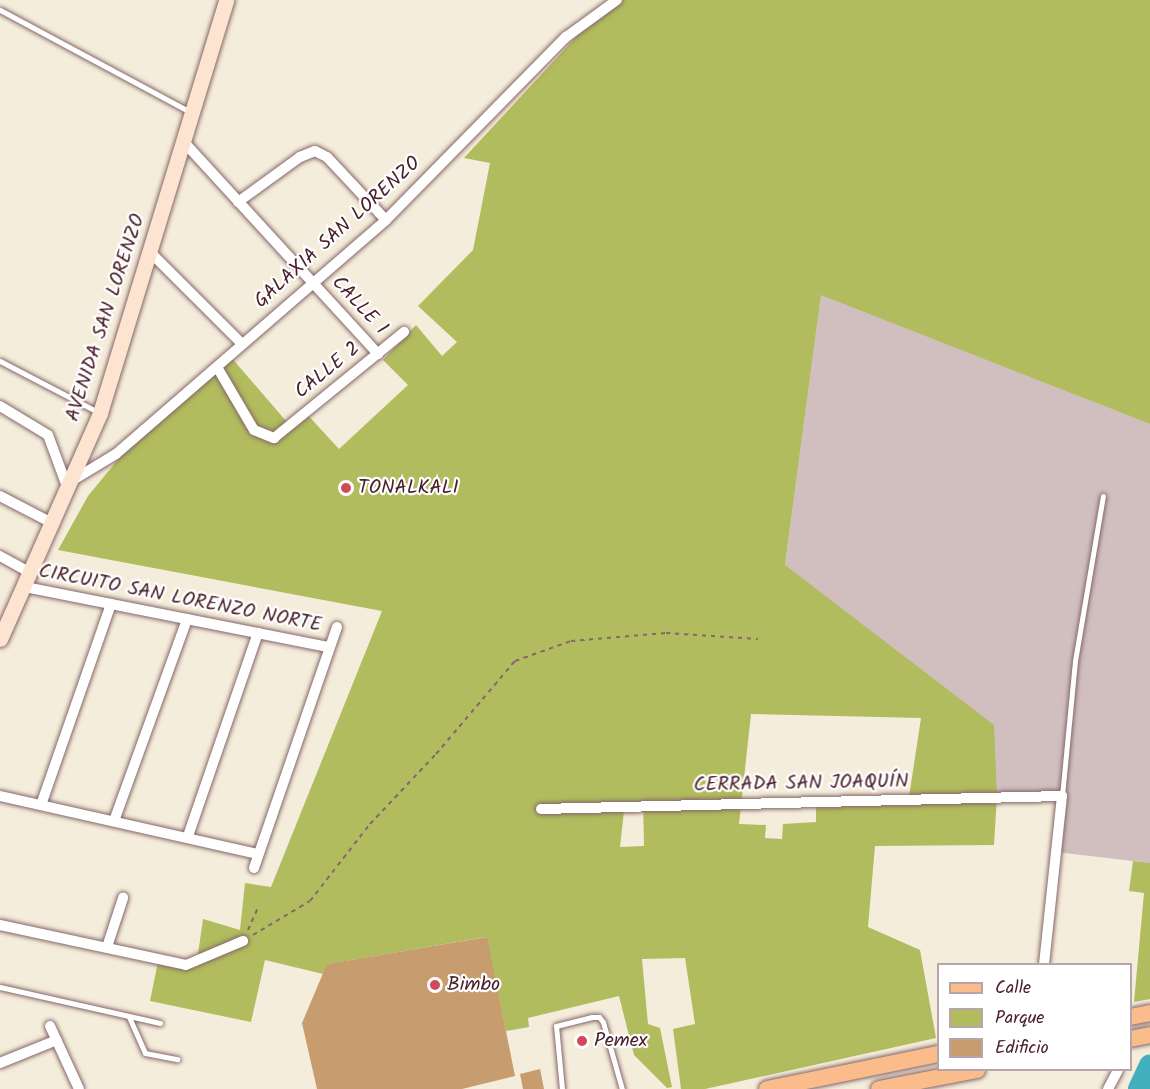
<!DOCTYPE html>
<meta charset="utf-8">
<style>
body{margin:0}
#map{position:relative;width:1150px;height:1089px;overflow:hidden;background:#f5eddb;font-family:Kalam,sans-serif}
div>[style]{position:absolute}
.industrial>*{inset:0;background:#d1bfbf}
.green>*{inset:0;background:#b0bc5d}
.river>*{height:22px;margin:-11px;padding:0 11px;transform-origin:11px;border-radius:11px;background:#42b1bd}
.building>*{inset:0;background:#c79c6e}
.path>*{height:2px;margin-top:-1px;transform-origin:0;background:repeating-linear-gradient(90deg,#866769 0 4.5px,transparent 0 9px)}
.roads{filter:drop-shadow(0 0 2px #866769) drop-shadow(0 0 2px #866769)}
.lane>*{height:5px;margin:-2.5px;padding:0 2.5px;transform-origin:2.5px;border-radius:2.5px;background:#fff}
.street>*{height:10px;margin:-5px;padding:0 5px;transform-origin:5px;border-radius:5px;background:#fff}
.secondary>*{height:15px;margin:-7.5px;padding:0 7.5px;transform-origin:7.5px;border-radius:7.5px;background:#fde4d0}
.primary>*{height:16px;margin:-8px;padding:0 8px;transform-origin:8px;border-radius:8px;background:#f9bc8a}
.dots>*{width:16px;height:16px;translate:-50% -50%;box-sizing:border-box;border:3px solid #fff;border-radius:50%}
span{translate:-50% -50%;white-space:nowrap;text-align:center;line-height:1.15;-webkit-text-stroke:4.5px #fff;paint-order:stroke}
.street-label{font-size:20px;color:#4a1f2b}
.poi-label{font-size:20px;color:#4a1f2b}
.left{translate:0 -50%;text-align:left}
.legend{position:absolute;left:937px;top:963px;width:195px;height:108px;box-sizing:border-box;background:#fff;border:2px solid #b7a5aa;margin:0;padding:8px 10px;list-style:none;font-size:18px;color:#4a1f2b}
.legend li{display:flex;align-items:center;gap:12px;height:30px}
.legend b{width:30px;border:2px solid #b7a5aa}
</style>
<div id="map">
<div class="industrial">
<i style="clip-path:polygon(821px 294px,1150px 424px,1150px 863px,1056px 852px,1062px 795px,997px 796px,785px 565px)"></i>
</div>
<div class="green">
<i style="clip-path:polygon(evenodd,617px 0,1150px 0,1150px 424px,821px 295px,785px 565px,994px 725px,997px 796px,994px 845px,875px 846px,868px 927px,920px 950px,936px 1038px,705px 1089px,681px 1089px,673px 1029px,695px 1024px,685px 958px,642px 959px,648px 1024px,660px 1028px,672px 1087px,667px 1088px,634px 1055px,619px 996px,528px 1018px,529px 1027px,506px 1031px,486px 937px,328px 964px,323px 974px,265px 960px,251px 1022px,150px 1001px,159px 957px,197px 961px,203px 919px,240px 930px,245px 883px,271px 887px,382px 611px,58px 550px,88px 496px,129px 446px,230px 356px,286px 421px,304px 411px,339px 449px,408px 385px,383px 360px,416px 325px,442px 356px,457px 342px,418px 306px,473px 250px,490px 163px,464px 158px,602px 9px,617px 0,751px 714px,921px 718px,909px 797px,816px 799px,816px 822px,783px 824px,782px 839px,765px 838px,766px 825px,739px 824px,751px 714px,617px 0,625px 802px,643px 802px,644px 846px,620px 847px,625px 802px)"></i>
<i style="clip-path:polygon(1133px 861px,1150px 863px,1150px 999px,1134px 1002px,1144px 893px,1129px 891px)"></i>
</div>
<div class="river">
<i style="left:1139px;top:1089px;width:26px;rotate:-65deg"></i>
</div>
<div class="building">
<i style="clip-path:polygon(487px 937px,515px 1076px,462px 1089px,317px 1089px,302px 1023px,327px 964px)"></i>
<i style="clip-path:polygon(540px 1069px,544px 1089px,523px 1089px,520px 1074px)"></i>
</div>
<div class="path">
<i style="left:248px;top:930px;width:24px;rotate:-66deg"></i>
<i style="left:253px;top:935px;width:66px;rotate:-30.8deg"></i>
<i style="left:310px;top:901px;width:98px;rotate:-52.1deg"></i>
<i style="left:370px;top:824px;width:96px;rotate:-46.7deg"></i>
<i style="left:436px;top:754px;width:122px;rotate:-49.7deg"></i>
<i style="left:515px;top:661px;width:59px;rotate:-19.7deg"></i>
<i style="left:571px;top:641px;width:95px;rotate:-4.8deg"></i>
<i style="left:666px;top:633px;width:92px;rotate:3.7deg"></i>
</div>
<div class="roads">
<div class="lane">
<i style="left:0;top:10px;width:216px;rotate:28.2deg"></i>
<i style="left:0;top:361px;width:113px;rotate:27.5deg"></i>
<i style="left:1062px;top:796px;width:136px;rotate:-84.5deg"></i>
<i style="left:1075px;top:661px;width:167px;rotate:-80.4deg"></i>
<i style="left:0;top:987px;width:164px;rotate:12.7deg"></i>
<i style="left:129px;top:1017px;width:39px;rotate:66deg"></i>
<i style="left:145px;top:1053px;width:33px;rotate:11deg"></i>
<i style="left:562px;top:1089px;width:63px;rotate:-95.4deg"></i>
<i style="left:556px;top:1026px;width:37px;rotate:-14deg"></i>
<i style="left:592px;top:1017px;width:7px"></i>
<i style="left:599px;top:1017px;width:6px;rotate:51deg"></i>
<i style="left:603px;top:1022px;width:70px;rotate:74.2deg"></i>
</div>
<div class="street">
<i style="left:183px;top:141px;width:289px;rotate:47.5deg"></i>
<i style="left:238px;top:202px;width:77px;rotate:-36deg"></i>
<i style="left:300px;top:157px;width:16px;rotate:-22deg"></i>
<i style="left:315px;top:151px;width:13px;rotate:27deg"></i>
<i style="left:327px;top:157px;width:86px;rotate:46.9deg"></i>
<i style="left:149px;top:251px;width:132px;rotate:45deg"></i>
<i style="left:217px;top:367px;width:73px;rotate:59.6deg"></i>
<i style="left:254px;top:430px;width:22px;rotate:22deg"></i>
<i style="left:274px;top:438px;width:168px;rotate:-39.2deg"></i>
<i style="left:0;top:406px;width:56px;rotate:31.1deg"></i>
<i style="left:48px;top:435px;width:58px;rotate:69.7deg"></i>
<i style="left:73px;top:480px;width:50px;rotate:-31.2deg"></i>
<i style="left:116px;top:454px;width:357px;rotate:-40.9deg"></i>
<i style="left:386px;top:220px;width:257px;rotate:-45.5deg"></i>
<i style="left:566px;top:37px;width:63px;rotate:-36deg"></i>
<i style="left:0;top:496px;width:61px;rotate:27.4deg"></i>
<i style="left:0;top:556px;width:35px;rotate:29deg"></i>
<i style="left:25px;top:587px;width:309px;rotate:11.2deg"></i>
<i style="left:0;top:796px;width:263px;rotate:12.7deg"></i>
<i style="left:41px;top:805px;width:213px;rotate:-70.8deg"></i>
<i style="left:541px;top:809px;width:521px;rotate:-1.43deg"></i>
<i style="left:1062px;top:796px;width:169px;rotate:96.1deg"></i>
<i style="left:114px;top:821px;width:215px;rotate:-70.1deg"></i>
<i style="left:188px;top:836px;width:215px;rotate:-71deg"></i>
<i style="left:254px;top:868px;width:255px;rotate:-71deg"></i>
<i style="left:0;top:925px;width:190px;rotate:12.1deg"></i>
<i style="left:186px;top:965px;width:62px;rotate:-22.8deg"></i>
<i style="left:107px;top:947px;width:52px;rotate:-71.9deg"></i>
<i style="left:50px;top:1026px;width:69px;rotate:65.3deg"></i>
<i style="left:0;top:1063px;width:61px;rotate:-22deg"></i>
<i style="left:1108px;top:1089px;width:21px;rotate:-62deg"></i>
</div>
<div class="secondary">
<i style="left:0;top:639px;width:247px;rotate:-66.1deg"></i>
<i style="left:100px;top:413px;width:432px;rotate:-73deg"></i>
</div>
<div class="primary">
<i style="left:1130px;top:1017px;width:20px;rotate:-11deg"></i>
<i style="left:1130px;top:1039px;width:20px;rotate:-11deg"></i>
<i style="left:767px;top:1089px;width:175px;rotate:-11.6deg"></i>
<i style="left:879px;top:1089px;width:100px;rotate:-11deg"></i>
</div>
</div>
<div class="dots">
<i style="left:346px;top:488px;background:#d1495b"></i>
<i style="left:435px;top:985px;background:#d1495b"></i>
<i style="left:582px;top:1041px;background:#d1495b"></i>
</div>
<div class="street-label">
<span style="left:338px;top:233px;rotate:-42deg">GALAXIA SAN LORENZO</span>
<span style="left:359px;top:306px;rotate:47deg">CALLE 1</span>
<span style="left:106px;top:318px;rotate:-72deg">AVENIDA SAN LORENZO</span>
<span style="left:328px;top:371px;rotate:-39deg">CALLE 2</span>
<span style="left:180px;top:599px;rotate:11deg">CIRCUITO SAN LORENZO NORTE</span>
<span style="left:801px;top:784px;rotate:-1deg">CERRADA SAN JOAQUÍN</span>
</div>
<div class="poi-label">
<span class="left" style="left:358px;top:488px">TONALKALI</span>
<span class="left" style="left:447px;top:985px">Bimbo</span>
<span class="left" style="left:594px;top:1041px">Pemex</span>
</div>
<ul class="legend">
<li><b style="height:8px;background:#f9bc8a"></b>Calle</li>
<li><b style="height:16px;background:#b0bc5d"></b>Parque</li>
<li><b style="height:16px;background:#c79c6e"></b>Edificio</li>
</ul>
</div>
